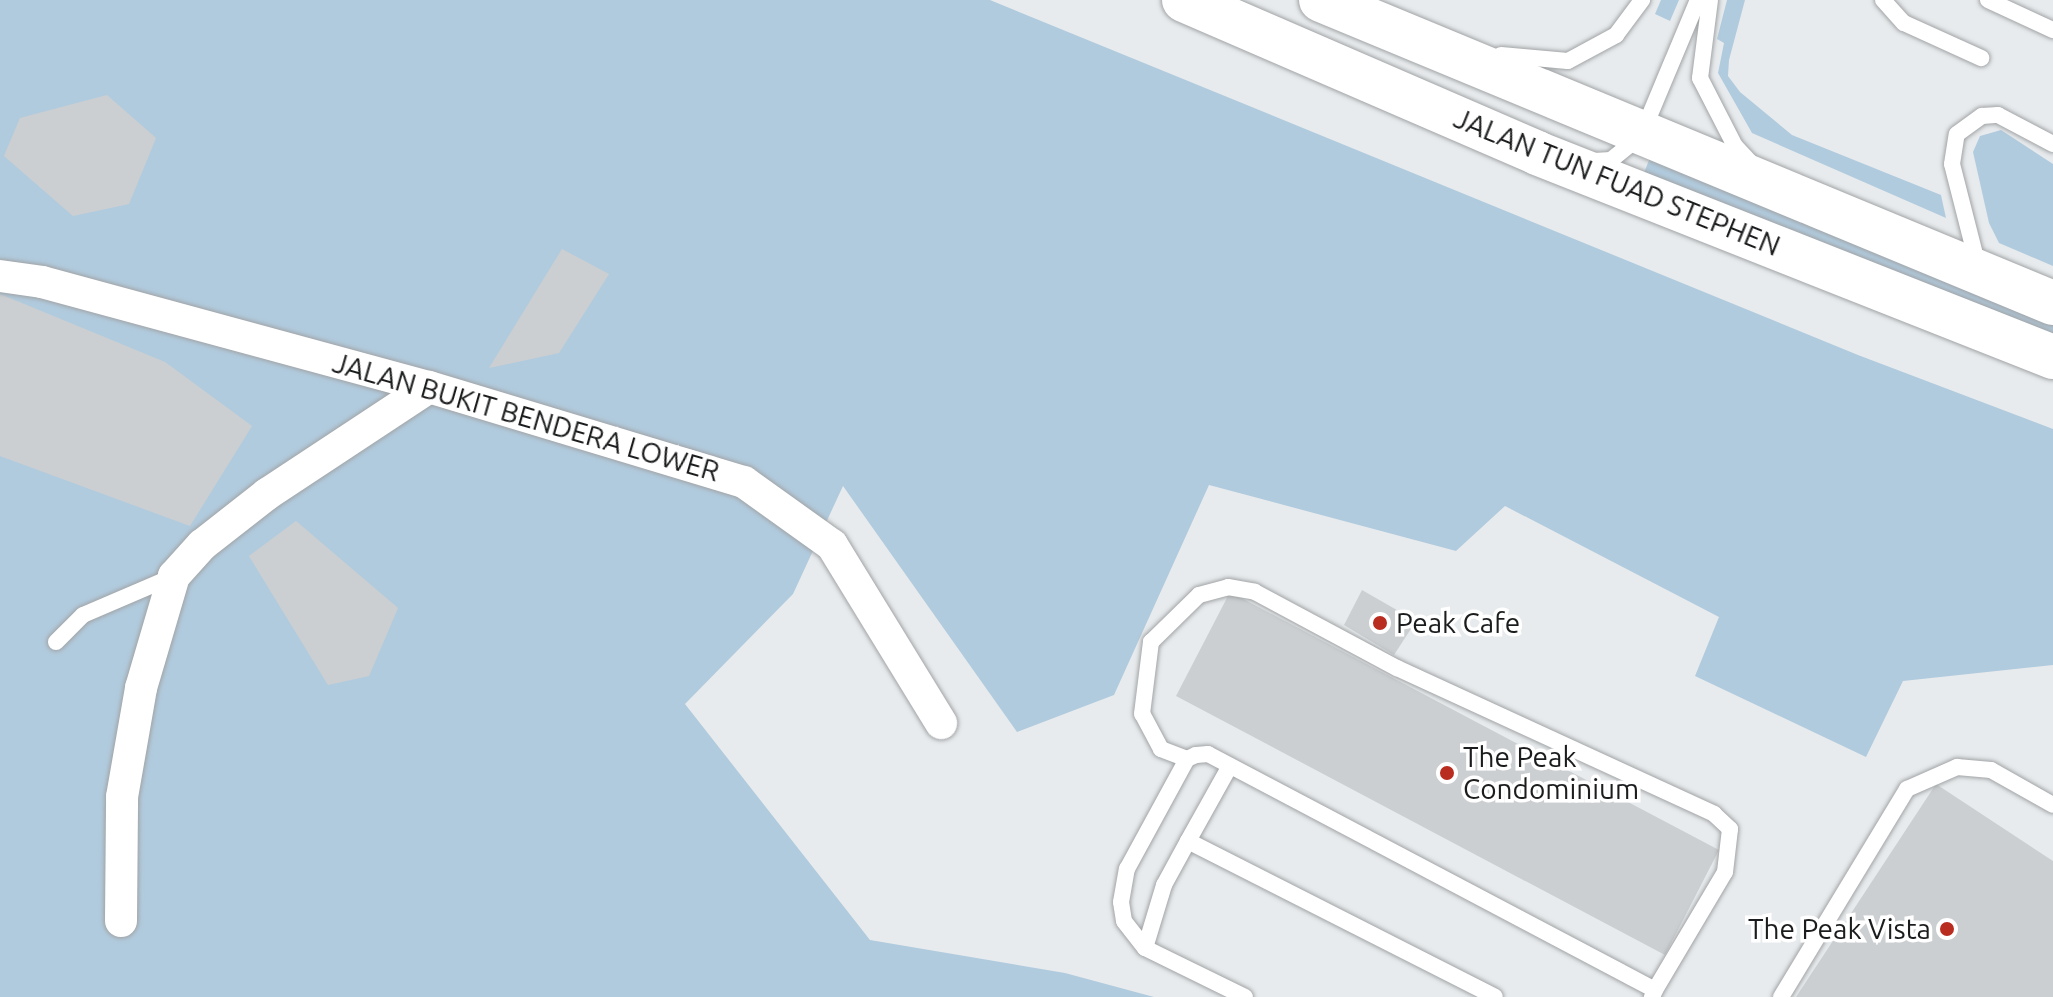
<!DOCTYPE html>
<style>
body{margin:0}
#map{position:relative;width:2053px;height:997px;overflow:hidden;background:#e8ebed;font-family:Ubuntu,sans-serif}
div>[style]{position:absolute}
.green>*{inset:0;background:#b1cbde}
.building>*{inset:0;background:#cccfd1}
.roads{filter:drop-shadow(0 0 2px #a1a4a6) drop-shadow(0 0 2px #a1a4a6)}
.service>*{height:16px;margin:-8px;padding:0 8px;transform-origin:8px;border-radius:8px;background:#fff}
.minor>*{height:32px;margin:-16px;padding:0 16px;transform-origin:16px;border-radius:16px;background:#fff}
.trunk>*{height:44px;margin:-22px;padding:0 22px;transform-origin:22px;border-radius:22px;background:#fff}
.dots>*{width:22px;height:22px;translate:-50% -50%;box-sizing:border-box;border:4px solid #fff;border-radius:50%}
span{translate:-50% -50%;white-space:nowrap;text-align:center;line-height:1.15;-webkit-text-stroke:7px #fff;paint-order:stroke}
.street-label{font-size:28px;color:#1b1c1d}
.poi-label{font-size:28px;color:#1b1c1d}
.left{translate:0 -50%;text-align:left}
.right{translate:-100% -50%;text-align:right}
</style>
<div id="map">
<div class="green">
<i style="clip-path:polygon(0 0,990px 0,1858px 355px,2053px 429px,2053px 665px,1903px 681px,1866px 757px,1695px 676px,1719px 617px,1505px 506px,1456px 551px,1209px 485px,1114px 695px,1017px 732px,843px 486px,793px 594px,685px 704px,870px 940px,1065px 973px,1154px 997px,0 997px)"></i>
<i style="clip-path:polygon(1661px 0,1679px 0,1670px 21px,1655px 14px)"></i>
<i style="clip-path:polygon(1727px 0,1745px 0,1729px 60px,1728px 76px,1740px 92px,1792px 135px,1941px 195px,1946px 218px,1752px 133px,1718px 73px,1724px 43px,1717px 39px)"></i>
<i style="clip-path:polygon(2001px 130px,2053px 164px,2053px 266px,1999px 243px,1989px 223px,1973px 152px,1980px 136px)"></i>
<i style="clip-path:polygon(1651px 155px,2053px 322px,2053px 338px,1644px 173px)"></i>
</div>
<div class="building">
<i style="clip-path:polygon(107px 95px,156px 138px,129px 204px,73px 216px,4px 156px,20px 118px)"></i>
<i style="clip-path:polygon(562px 249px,609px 274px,559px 353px,489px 368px)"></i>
<i style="clip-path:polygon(0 294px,165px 362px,252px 426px,190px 526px,0 456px)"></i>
<i style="clip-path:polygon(296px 521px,398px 608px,369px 676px,328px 685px,249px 556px)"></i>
<i style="clip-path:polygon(1362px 590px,1416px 621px,1394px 655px,1344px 625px)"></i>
<i style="clip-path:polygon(1230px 592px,1719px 850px,1665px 955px,1176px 696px)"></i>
<i style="clip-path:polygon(1936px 784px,2053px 861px,2053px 997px,1796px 997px)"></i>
</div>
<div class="roads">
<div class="service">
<i style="left:1710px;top:0;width:79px;rotate:97.3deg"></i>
<i style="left:1700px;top:78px;width:76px;rotate:62.8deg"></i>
<i style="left:1735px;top:146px;width:23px;rotate:47deg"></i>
<i style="left:1883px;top:0;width:31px;rotate:48deg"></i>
<i style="left:1904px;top:23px;width:85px;rotate:24.4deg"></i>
<i style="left:1988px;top:0;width:72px;rotate:24.8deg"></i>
<i style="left:1501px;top:55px;width:67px;rotate:5.1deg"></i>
<i style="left:1568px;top:61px;width:55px;rotate:-28.4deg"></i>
<i style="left:1616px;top:35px;width:44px;rotate:-53.4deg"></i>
<i style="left:1594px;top:161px;width:17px;rotate:-3deg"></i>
<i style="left:1611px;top:160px;width:38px;rotate:-39deg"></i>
<i style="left:1641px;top:136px;width:147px;rotate:-67.3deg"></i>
<i style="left:1978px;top:266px;width:105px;rotate:-104.3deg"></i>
<i style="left:1952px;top:164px;width:30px;rotate:-81deg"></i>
<i style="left:1957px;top:134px;width:31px;rotate:-36deg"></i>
<i style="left:1982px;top:116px;width:16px;rotate:-4deg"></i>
<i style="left:1998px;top:115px;width:62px;rotate:27.8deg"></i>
<i style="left:56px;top:642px;width:38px;rotate:-45deg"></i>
<i style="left:83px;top:615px;width:99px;rotate:-23.2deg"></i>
<i style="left:1187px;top:759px;width:28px;rotate:-159deg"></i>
<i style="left:1161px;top:749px;width:40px;rotate:-118deg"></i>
<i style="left:1142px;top:714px;width:73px;rotate:-82.9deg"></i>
<i style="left:1151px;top:642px;width:67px;rotate:-44.4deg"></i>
<i style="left:1199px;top:595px;width:30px;rotate:-15deg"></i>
<i style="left:1228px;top:587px;width:27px;rotate:10deg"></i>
<i style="left:1255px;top:592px;width:161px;rotate:28.2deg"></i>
<i style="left:1397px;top:668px;width:349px;rotate:24.7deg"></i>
<i style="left:1714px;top:814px;width:22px;rotate:43deg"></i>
<i style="left:1730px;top:829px;width:43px;rotate:96.6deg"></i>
<i style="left:1725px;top:872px;width:137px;rotate:120.7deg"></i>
<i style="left:1188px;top:841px;width:86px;rotate:-60.8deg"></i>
<i style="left:1145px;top:948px;width:66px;rotate:-73.2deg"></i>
<i style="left:1164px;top:885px;width:50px;rotate:-61.4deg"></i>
<i style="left:1188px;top:841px;width:344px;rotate:26.9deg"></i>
<i style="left:1245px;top:997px;width:111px;rotate:-153.9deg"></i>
<i style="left:1145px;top:948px;width:34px;rotate:-128deg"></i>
<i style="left:1124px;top:921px;width:19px;rotate:-99deg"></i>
<i style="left:1121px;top:902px;width:34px;rotate:-80deg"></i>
<i style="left:1127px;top:869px;width:125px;rotate:-61.4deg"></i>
<i style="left:1187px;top:759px;width:10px;rotate:-24deg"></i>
<i style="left:1196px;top:755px;width:12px;rotate:-5deg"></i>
<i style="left:1208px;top:754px;width:505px;rotate:27.83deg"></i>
<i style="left:1655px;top:990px;width:8px;rotate:113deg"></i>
<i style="left:1781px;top:997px;width:243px;rotate:-58.8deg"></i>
<i style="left:1907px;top:789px;width:55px;rotate:-23.7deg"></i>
<i style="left:1957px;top:767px;width:34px;rotate:5deg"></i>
<i style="left:1991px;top:770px;width:71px;rotate:29.4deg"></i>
</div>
<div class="minor">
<i style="left:0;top:276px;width:42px;rotate:8.1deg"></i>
<i style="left:42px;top:282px;width:401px;rotate:15.2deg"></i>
<i style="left:429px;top:387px;width:329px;rotate:16.8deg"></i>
<i style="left:744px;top:482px;width:108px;rotate:35.6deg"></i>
<i style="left:832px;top:545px;width:209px;rotate:58.5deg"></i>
<i style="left:121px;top:921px;width:124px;rotate:-89.5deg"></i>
<i style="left:122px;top:797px;width:111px;rotate:-80.1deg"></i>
<i style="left:141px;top:688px;width:117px;rotate:-73.6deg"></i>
<i style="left:174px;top:576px;width:42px;rotate:-47.9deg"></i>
<i style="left:202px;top:545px;width:83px;rotate:-38.1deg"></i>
<i style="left:267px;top:494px;width:194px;rotate:-33.4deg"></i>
</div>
<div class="trunk">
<i style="left:1184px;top:0;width:385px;rotate:23.4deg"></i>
<i style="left:1537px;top:153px;width:555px;rotate:21.57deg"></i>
<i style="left:1321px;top:0;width:792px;rotate:22.49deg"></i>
</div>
</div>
<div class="dots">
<i style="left:1380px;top:623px;background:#b92c20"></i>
<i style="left:1447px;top:773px;background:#b92c20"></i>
<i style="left:1947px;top:929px;background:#b92c20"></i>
</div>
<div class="street-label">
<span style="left:1617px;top:182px;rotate:22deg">JALAN TUN FUAD STEPHEN</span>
<span style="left:526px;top:417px;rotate:16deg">JALAN BUKIT BENDERA LOWER</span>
</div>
<div class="poi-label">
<span class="left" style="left:1396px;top:623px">Peak Cafe</span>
<span class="left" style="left:1463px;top:773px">The Peak<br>Condominium</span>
<span class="right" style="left:1931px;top:929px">The Peak Vista</span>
</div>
</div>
